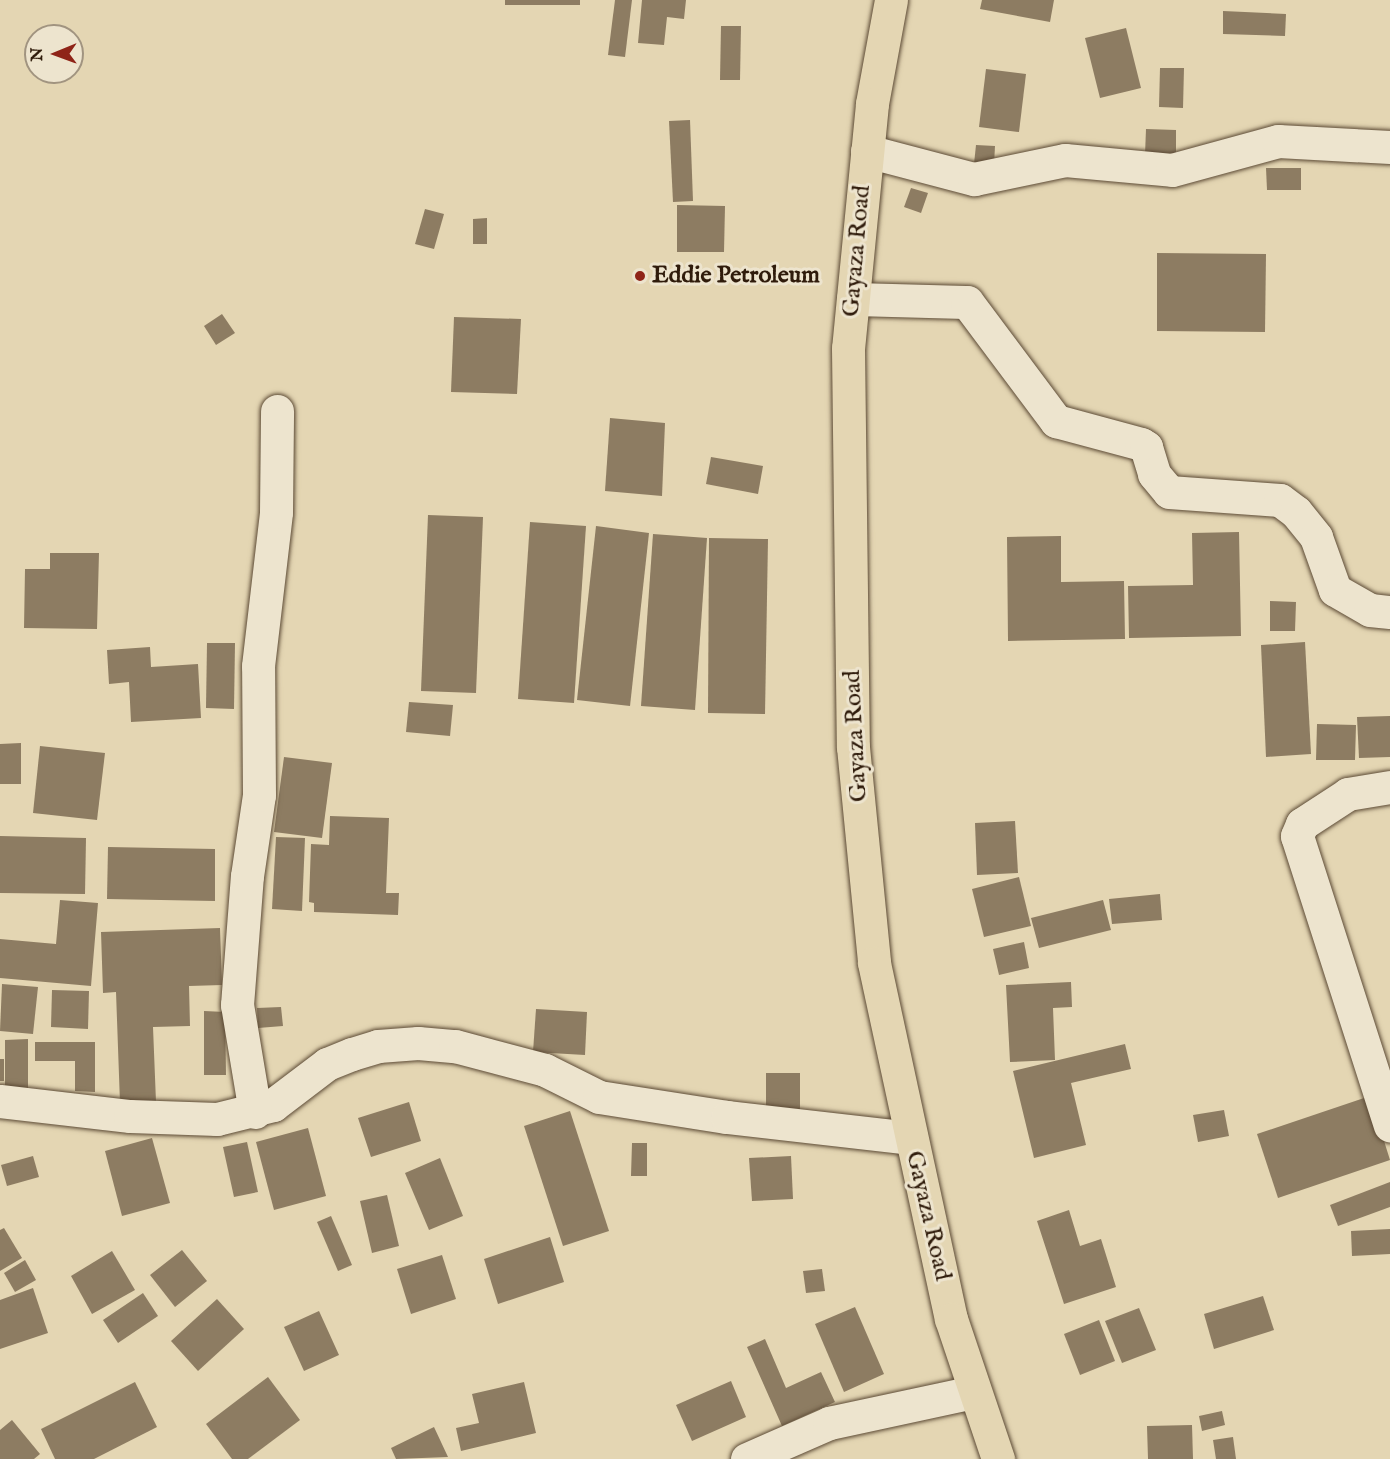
<!DOCTYPE html>
<style>
body{margin:0}
#map{position:relative;width:1390px;height:1459px;overflow:hidden;background:#e4d6b3;font-family:"IM FELL English",serif}
div>[style]{position:absolute}
.building>*{inset:0;background:#8d7c62}
.roads{filter:drop-shadow(0 0 2px #5c4a35) drop-shadow(0 0 2px #5c4a35)}
.minor>*{height:33px;margin:-16.5px;padding:0 16.5px;transform-origin:16.5px;border-radius:16.5px;background:#ede4ce}
.major>*{height:33px;margin:-16.5px;padding:0 16.5px;transform-origin:16.5px;border-radius:16.5px;background:#e4d6b3}
.dots>*{width:16px;height:16px;translate:-50% -50%;box-sizing:border-box;border:3px solid #ede4ce;border-radius:50%}
span{translate:-50% -50%;white-space:nowrap;text-align:center;line-height:1.15;-webkit-text-stroke:6px #ede4ce;paint-order:stroke}
.street-label{font-size:24px;color:#2f1b0b}
.poi-label{font-size:24px;color:#2f1b0b;font-weight:700}
.left{translate:0 -50%;text-align:left}
.north{position:absolute;left:24px;top:24px;width:60px;height:60px;box-sizing:border-box;background:#ede4ce;border:2px solid #a19480;border-radius:50%;rotate:269deg;font-size:16px;font-weight:700;line-height:24px;text-align:center;color:#2f1b0b}
.north::after{content:'';display:block;margin:auto;width:21px;height:27px;background:#8f2418;clip-path:polygon(50% 0,100% 100%,50% 72%,0 100%)}
</style>
<div id="map">
<div class="building">
<i style="clip-path:polygon(505px 0,580px 0,580px 5px,505px 5px)"></i>
<i style="clip-path:polygon(615px 0,632px 0,625px 57px,608px 55px)"></i>
<i style="clip-path:polygon(642px 0,686px 0,684px 19px,667px 17px,664px 45px,638px 43px)"></i>
<i style="clip-path:polygon(982px 0,1054px 0,1050px 22px,980px 9px)"></i>
<i style="clip-path:polygon(1223px 11px,1286px 14px,1285px 36px,1223px 34px)"></i>
<i style="clip-path:polygon(721px 26px,741px 26px,740px 80px,720px 80px)"></i>
<i style="clip-path:polygon(1126px 28px,1141px 88px,1100px 98px,1085px 38px)"></i>
<i style="clip-path:polygon(1160px 68px,1184px 68px,1183px 108px,1159px 107px)"></i>
<i style="clip-path:polygon(986px 69px,1026px 74px,1019px 132px,979px 127px)"></i>
<i style="clip-path:polygon(690px 120px,693px 201px,673px 202px,669px 121px)"></i>
<i style="clip-path:polygon(1146px 129px,1176px 130px,1176px 156px,1145px 155px)"></i>
<i style="clip-path:polygon(976px 145px,995px 146px,994px 165px,974px 164px)"></i>
<i style="clip-path:polygon(1266px 168px,1301px 168px,1301px 190px,1267px 190px)"></i>
<i style="clip-path:polygon(911px 188px,928px 193px,921px 213px,904px 207px)"></i>
<i style="clip-path:polygon(677px 205px,725px 206px,724px 252px,677px 252px)"></i>
<i style="clip-path:polygon(425px 209px,444px 214px,434px 249px,415px 244px)"></i>
<i style="clip-path:polygon(487px 218px,487px 244px,473px 244px,473px 219px)"></i>
<i style="clip-path:polygon(1157px 253px,1266px 254px,1265px 332px,1157px 331px)"></i>
<i style="clip-path:polygon(222px 314px,235px 333px,216px 345px,204px 326px)"></i>
<i style="clip-path:polygon(454px 317px,521px 319px,517px 394px,451px 392px)"></i>
<i style="clip-path:polygon(610px 418px,665px 423px,662px 496px,605px 491px)"></i>
<i style="clip-path:polygon(711px 457px,763px 466px,758px 494px,706px 484px)"></i>
<i style="clip-path:polygon(428px 515px,483px 517px,476px 693px,421px 691px)"></i>
<i style="clip-path:polygon(530px 522px,586px 526px,574px 703px,518px 699px)"></i>
<i style="clip-path:polygon(596px 526px,649px 533px,630px 706px,577px 700px)"></i>
<i style="clip-path:polygon(1239px 532px,1241px 636px,1129px 638px,1128px 586px,1193px 585px,1192px 533px)"></i>
<i style="clip-path:polygon(653px 534px,707px 538px,695px 710px,641px 706px)"></i>
<i style="clip-path:polygon(1061px 536px,1061px 582px,1124px 581px,1125px 639px,1008px 641px,1007px 537px)"></i>
<i style="clip-path:polygon(709px 538px,768px 539px,765px 714px,708px 713px)"></i>
<i style="clip-path:polygon(50px 553px,99px 553px,97px 629px,24px 628px,25px 569px,50px 569px)"></i>
<i style="clip-path:polygon(1270px 601px,1296px 602px,1295px 631px,1270px 631px)"></i>
<i style="clip-path:polygon(1305px 642px,1311px 754px,1266px 757px,1261px 645px)"></i>
<i style="clip-path:polygon(207px 643px,235px 643px,234px 709px,206px 708px)"></i>
<i style="clip-path:polygon(150px 647px,151px 667px,198px 664px,201px 718px,131px 722px,129px 682px,109px 684px,107px 650px)"></i>
<i style="clip-path:polygon(409px 702px,453px 705px,450px 736px,406px 732px)"></i>
<i style="clip-path:polygon(1390px 716px,1390px 757px,1359px 758px,1357px 717px)"></i>
<i style="clip-path:polygon(1317px 724px,1356px 725px,1355px 760px,1316px 760px)"></i>
<i style="clip-path:polygon(21px 743px,21px 784px,0 784px,0 744px)"></i>
<i style="clip-path:polygon(40px 746px,105px 753px,97px 820px,33px 813px)"></i>
<i style="clip-path:polygon(284px 757px,332px 763px,322px 838px,274px 832px)"></i>
<i style="clip-path:polygon(330px 816px,389px 818px,386px 893px,399px 893px,398px 915px,314px 912px,314px 903px,309px 902px,311px 844px,329px 845px)"></i>
<i style="clip-path:polygon(1015px 821px,1018px 873px,977px 875px,975px 823px)"></i>
<i style="clip-path:polygon(0 836px,86px 838px,85px 894px,0 893px)"></i>
<i style="clip-path:polygon(276px 837px,305px 838px,302px 911px,272px 909px)"></i>
<i style="clip-path:polygon(108px 847px,215px 849px,215px 901px,107px 899px)"></i>
<i style="clip-path:polygon(1019px 877px,1031px 926px,984px 937px,972px 889px)"></i>
<i style="clip-path:polygon(1160px 894px,1162px 920px,1112px 924px,1109px 899px)"></i>
<i style="clip-path:polygon(60px 900px,98px 903px,91px 986px,0 978px,0 939px,56px 944px)"></i>
<i style="clip-path:polygon(1103px 900px,1111px 930px,1039px 948px,1031px 918px)"></i>
<i style="clip-path:polygon(220px 928px,222px 985px,189px 986px,190px 1026px,153px 1027px,156px 1102px,120px 1103px,116px 992px,103px 993px,101px 932px)"></i>
<i style="clip-path:polygon(1024px 942px,1029px 968px,999px 975px,993px 949px)"></i>
<i style="clip-path:polygon(1071px 982px,1072px 1007px,1053px 1008px,1055px 1060px,1010px 1062px,1006px 985px)"></i>
<i style="clip-path:polygon(2px 984px,38px 987px,33px 1034px,0 1031px)"></i>
<i style="clip-path:polygon(52px 990px,89px 991px,88px 1029px,51px 1027px)"></i>
<i style="clip-path:polygon(281px 1007px,283px 1026px,258px 1028px,257px 1008px)"></i>
<i style="clip-path:polygon(536px 1009px,587px 1012px,585px 1055px,533px 1052px)"></i>
<i style="clip-path:polygon(204px 1011px,225px 1012px,226px 1075px,204px 1075px)"></i>
<i style="clip-path:polygon(28px 1039px,28px 1094px,5px 1095px,5px 1040px)"></i>
<i style="clip-path:polygon(35px 1042px,95px 1042px,95px 1092px,75px 1091px,75px 1061px,35px 1061px)"></i>
<i style="clip-path:polygon(1125px 1044px,1131px 1069px,1071px 1083px,1086px 1145px,1034px 1158px,1013px 1071px)"></i>
<i style="clip-path:polygon(0 1059px,4px 1059px,4px 1081px,0 1081px)"></i>
<i style="clip-path:polygon(766px 1073px,800px 1073px,800px 1113px,766px 1113px)"></i>
<i style="clip-path:polygon(1370px 1096px,1390px 1160px,1278px 1198px,1257px 1134px)"></i>
<i style="clip-path:polygon(409px 1102px,421px 1141px,371px 1157px,358px 1118px)"></i>
<i style="clip-path:polygon(1224px 1110px,1229px 1136px,1198px 1142px,1193px 1115px)"></i>
<i style="clip-path:polygon(570px 1111px,609px 1231px,563px 1246px,524px 1126px)"></i>
<i style="clip-path:polygon(308px 1128px,326px 1196px,274px 1210px,256px 1142px)"></i>
<i style="clip-path:polygon(152px 1138px,170px 1203px,122px 1216px,105px 1151px)"></i>
<i style="clip-path:polygon(247px 1142px,258px 1192px,234px 1197px,223px 1147px)"></i>
<i style="clip-path:polygon(632px 1143px,647px 1143px,647px 1176px,631px 1176px)"></i>
<i style="clip-path:polygon(33px 1156px,39px 1177px,7px 1186px,1px 1165px)"></i>
<i style="clip-path:polygon(791px 1156px,793px 1199px,752px 1201px,749px 1158px)"></i>
<i style="clip-path:polygon(440px 1158px,463px 1216px,429px 1230px,405px 1173px)"></i>
<i style="clip-path:polygon(1390px 1182px,1390px 1207px,1338px 1226px,1330px 1205px)"></i>
<i style="clip-path:polygon(387px 1195px,399px 1246px,372px 1253px,360px 1201px)"></i>
<i style="clip-path:polygon(1069px 1210px,1080px 1246px,1101px 1239px,1116px 1287px,1064px 1304px,1037px 1221px)"></i>
<i style="clip-path:polygon(331px 1216px,352px 1265px,338px 1271px,317px 1222px)"></i>
<i style="clip-path:polygon(4px 1228px,22px 1258px,0 1271px,0 1230px)"></i>
<i style="clip-path:polygon(1390px 1229px,1390px 1254px,1352px 1256px,1351px 1231px)"></i>
<i style="clip-path:polygon(550px 1237px,564px 1282px,498px 1304px,484px 1259px)"></i>
<i style="clip-path:polygon(182px 1250px,207px 1281px,175px 1307px,150px 1275px)"></i>
<i style="clip-path:polygon(112px 1251px,135px 1290px,92px 1314px,71px 1276px)"></i>
<i style="clip-path:polygon(442px 1255px,456px 1299px,411px 1314px,397px 1269px)"></i>
<i style="clip-path:polygon(25px 1260px,36px 1280px,15px 1292px,4px 1273px)"></i>
<i style="clip-path:polygon(822px 1269px,825px 1291px,806px 1293px,803px 1271px)"></i>
<i style="clip-path:polygon(33px 1288px,48px 1333px,0 1349px,0 1300px)"></i>
<i style="clip-path:polygon(143px 1293px,158px 1316px,118px 1343px,103px 1320px)"></i>
<i style="clip-path:polygon(1263px 1296px,1274px 1330px,1214px 1349px,1204px 1314px)"></i>
<i style="clip-path:polygon(217px 1299px,244px 1329px,198px 1371px,171px 1341px)"></i>
<i style="clip-path:polygon(855px 1307px,884px 1374px,844px 1392px,815px 1324px)"></i>
<i style="clip-path:polygon(1139px 1308px,1156px 1350px,1122px 1363px,1105px 1321px)"></i>
<i style="clip-path:polygon(319px 1311px,339px 1355px,304px 1371px,284px 1327px)"></i>
<i style="clip-path:polygon(1099px 1320px,1115px 1361px,1080px 1375px,1064px 1334px)"></i>
<i style="clip-path:polygon(765px 1339px,786px 1388px,821px 1372px,835px 1402px,782px 1426px,747px 1347px)"></i>
<i style="clip-path:polygon(268px 1377px,300px 1420px,248px 1459px,232px 1459px,206px 1424px)"></i>
<i style="clip-path:polygon(731px 1381px,746px 1417px,692px 1441px,676px 1405px)"></i>
<i style="clip-path:polygon(135px 1382px,157px 1427px,94px 1459px,55px 1459px,41px 1429px)"></i>
<i style="clip-path:polygon(524px 1382px,536px 1433px,461px 1451px,456px 1428px,479px 1423px,472px 1394px)"></i>
<i style="clip-path:polygon(1222px 1411px,1225px 1425px,1202px 1431px,1199px 1416px)"></i>
<i style="clip-path:polygon(12px 1420px,40px 1454px,34px 1459px,0 1459px,0 1430px)"></i>
<i style="clip-path:polygon(1192px 1425px,1193px 1459px,1148px 1459px,1147px 1426px)"></i>
<i style="clip-path:polygon(434px 1427px,448px 1457px,396px 1459px,391px 1448px)"></i>
<i style="clip-path:polygon(1233px 1437px,1236px 1459px,1216px 1459px,1213px 1440px)"></i>
</div>
<div class="roads">
<div class="minor">
<i style="left:867px;top:151px;width:111px;rotate:14.7deg"></i>
<i style="left:974px;top:179px;width:93px;rotate:-11.8deg"></i>
<i style="left:1065px;top:160px;width:107px;rotate:5.3deg"></i>
<i style="left:1172px;top:170px;width:110px;rotate:-15.3deg"></i>
<i style="left:1278px;top:141px;width:112px;rotate:3.1deg"></i>
<i style="left:853px;top:299px;width:114px;rotate:1.5deg"></i>
<i style="left:967px;top:302px;width:149px;rotate:53.2deg"></i>
<i style="left:1056px;top:421px;width:88px;rotate:15.1deg"></i>
<i style="left:1141px;top:444px;width:6px;rotate:31deg"></i>
<i style="left:1146px;top:447px;width:28px;rotate:73deg"></i>
<i style="left:1154px;top:474px;width:23px;rotate:50deg"></i>
<i style="left:1169px;top:492px;width:111px;rotate:4.1deg"></i>
<i style="left:1280px;top:500px;width:20px;rotate:37deg"></i>
<i style="left:1296px;top:512px;width:32px;rotate:51deg"></i>
<i style="left:1316px;top:537px;width:56px;rotate:70.3deg"></i>
<i style="left:1335px;top:590px;width:40px;rotate:29.7deg"></i>
<i style="left:1370px;top:610px;width:20px;rotate:6deg"></i>
<i style="left:1390px;top:787px;width:43px;rotate:170.5deg"></i>
<i style="left:1348px;top:794px;width:55px;rotate:146.9deg"></i>
<i style="left:1302px;top:824px;width:13px;rotate:113deg"></i>
<i style="left:1297px;top:836px;width:304px;rotate:72.2deg"></i>
<i style="left:0;top:1101px;width:131px;rotate:6.6deg"></i>
<i style="left:130px;top:1116px;width:87px;rotate:2deg"></i>
<i style="left:217px;top:1119px;width:58px;rotate:-14deg"></i>
<i style="left:273px;top:1105px;width:68px;rotate:-37.2deg"></i>
<i style="left:327px;top:1064px;width:27px;rotate:-22deg"></i>
<i style="left:352px;top:1054px;width:27px;rotate:-17deg"></i>
<i style="left:378px;top:1046px;width:40px;rotate:-4.3deg"></i>
<i style="left:418px;top:1043px;width:37px;rotate:5deg"></i>
<i style="left:455px;top:1046px;width:93px;rotate:14.9deg"></i>
<i style="left:545px;top:1070px;width:60px;rotate:26.6deg"></i>
<i style="left:599px;top:1097px;width:130px;rotate:8.9deg"></i>
<i style="left:727px;top:1117px;width:185px;rotate:6.5deg"></i>
<i style="left:255px;top:1112px;width:109px;rotate:-99.5deg"></i>
<i style="left:237px;top:1005px;width:129px;rotate:-85.6deg"></i>
<i style="left:247px;top:876px;width:82px;rotate:-81.6deg"></i>
<i style="left:259px;top:795px;width:129px;rotate:-90.4deg"></i>
<i style="left:258px;top:666px;width:155px;rotate:-83.3deg"></i>
<i style="left:276px;top:512px;width:101px;rotate:-89.4deg"></i>
<i style="left:747px;top:1459px;width:90px;rotate:-23.7deg"></i>
<i style="left:829px;top:1423px;width:147px;rotate:-12.1deg"></i>
</div>
<div class="major">
<i style="left:891px;top:0;width:106px;rotate:100.4deg"></i>
<i style="left:872px;top:104px;width:245px;rotate:95.6deg"></i>
<i style="left:848px;top:348px;width:399px;rotate:89.3deg"></i>
<i style="left:853px;top:747px;width:217px;rotate:84.4deg"></i>
<i style="left:874px;top:963px;width:364px;rotate:77.8deg"></i>
<i style="left:951px;top:1319px;width:148px;rotate:71.4deg"></i>
</div>
</div>
<div class="dots">
<i style="left:640px;top:276px;background:#8f2418"></i>
</div>
<div class="street-label">
<span style="left:857px;top:251px;rotate:-85deg">Gayaza Road</span>
<span style="left:856px;top:736px;rotate:-93deg">Gayaza Road</span>
<span style="left:928px;top:1216px;rotate:77deg">Gayaza Road</span>
</div>
<div class="poi-label">
<span class="left" style="left:652px;top:276px">Eddie Petroleum</span>
</div>
<div class="north">N</div>
</div>
